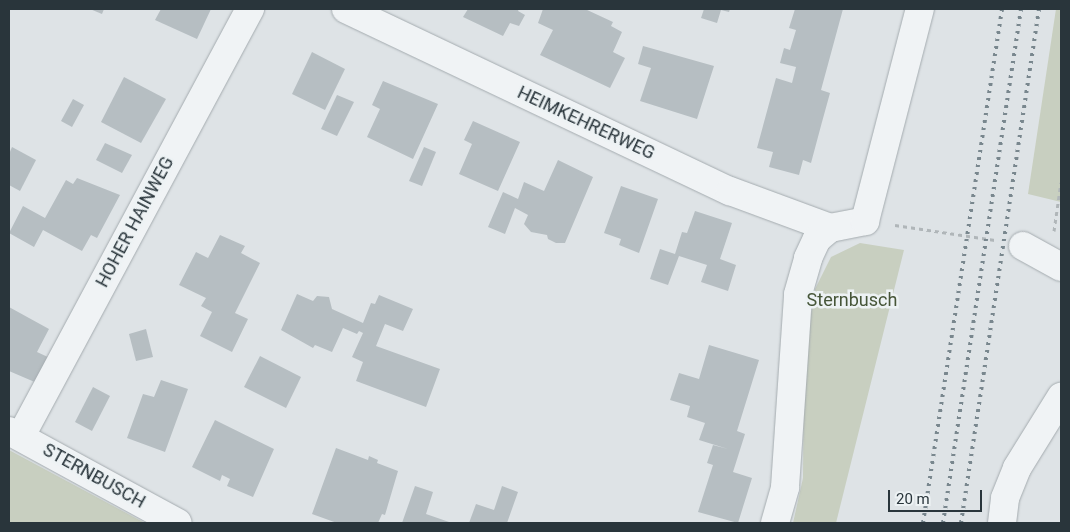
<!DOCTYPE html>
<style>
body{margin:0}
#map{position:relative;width:1070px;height:532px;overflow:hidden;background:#dee3e6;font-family:Roboto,sans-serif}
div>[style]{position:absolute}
.green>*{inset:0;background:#c8cfc0}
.building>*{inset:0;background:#b6bec2}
.path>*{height:3px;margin-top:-1.5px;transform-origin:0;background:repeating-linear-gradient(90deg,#b0b6b9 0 4px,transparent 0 8px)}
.roads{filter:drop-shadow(0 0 1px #a4abaf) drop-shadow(0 0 1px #a4abaf)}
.street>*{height:28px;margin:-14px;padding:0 14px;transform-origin:14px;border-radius:14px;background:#f0f3f5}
.rail>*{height:4px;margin-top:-2px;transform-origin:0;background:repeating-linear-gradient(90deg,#79878e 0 2.5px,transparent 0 7.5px)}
span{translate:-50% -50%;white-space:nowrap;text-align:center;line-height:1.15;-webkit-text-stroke:5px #edf2f4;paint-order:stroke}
.street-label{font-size:18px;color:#29353b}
.park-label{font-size:18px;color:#465538}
.frame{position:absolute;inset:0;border:10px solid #29353b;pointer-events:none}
.scale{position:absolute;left:888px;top:490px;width:94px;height:22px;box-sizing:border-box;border:2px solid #29353b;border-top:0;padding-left:6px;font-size:15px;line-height:18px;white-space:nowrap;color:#29353b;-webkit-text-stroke:4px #edf2f4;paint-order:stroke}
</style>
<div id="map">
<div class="green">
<i style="clip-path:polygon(1056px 9px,1061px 9px,1061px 202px,1028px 194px)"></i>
<i style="clip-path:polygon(860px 243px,904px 250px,836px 523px,793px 523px,803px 478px,804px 358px,815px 289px,831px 257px)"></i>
<i style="clip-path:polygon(9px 450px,145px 523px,9px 523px)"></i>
</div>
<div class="building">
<i style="clip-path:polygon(90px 9px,104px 9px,102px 14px)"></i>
<i style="clip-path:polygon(161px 9px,211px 9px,197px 39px,155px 20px)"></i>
<i style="clip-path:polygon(468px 9px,519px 9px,518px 11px,525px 15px,519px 26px,510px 23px,503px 36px,463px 17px)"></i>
<i style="clip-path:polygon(543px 9px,585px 9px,613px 22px,611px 26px,622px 32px,613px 52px,625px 58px,610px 88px,540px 55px,553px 30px,538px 23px)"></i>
<i style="clip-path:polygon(704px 9px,730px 9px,729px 12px,721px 10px,717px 23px,701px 18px)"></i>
<i style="clip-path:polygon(795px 9px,843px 9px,821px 90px,830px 93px,822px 122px,811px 163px,803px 160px,799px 175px,769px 167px,773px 152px,757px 148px,776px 78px,792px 83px,796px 67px,780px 63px,784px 48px,790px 50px,796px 30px,789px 28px)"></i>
<i style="clip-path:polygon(643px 46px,714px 66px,697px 119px,640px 101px,651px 68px,638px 64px)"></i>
<i style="clip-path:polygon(312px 52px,345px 69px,325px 110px,292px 94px)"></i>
<i style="clip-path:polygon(124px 77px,166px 99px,141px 143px,101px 122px)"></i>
<i style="clip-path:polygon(383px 81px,438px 104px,413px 159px,367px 137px,380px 109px,372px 105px)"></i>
<i style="clip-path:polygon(337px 95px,354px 102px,337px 136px,321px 129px)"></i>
<i style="clip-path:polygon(73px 99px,84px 105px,72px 127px,61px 121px)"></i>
<i style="clip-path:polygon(473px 121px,520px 142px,498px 191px,459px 174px,472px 144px,464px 140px)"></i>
<i style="clip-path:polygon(105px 143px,132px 155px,122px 173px,96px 160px)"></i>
<i style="clip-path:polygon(12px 147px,36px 160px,20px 191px,9px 185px,9px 154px)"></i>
<i style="clip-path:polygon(424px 147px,436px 152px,422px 186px,409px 181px)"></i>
<i style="clip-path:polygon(558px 160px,593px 177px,565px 243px,556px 243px,548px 239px,547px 235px,531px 232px,524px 224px,528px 215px,515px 208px,505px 234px,488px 227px,503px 192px,518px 199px,524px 182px,544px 191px)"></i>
<i style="clip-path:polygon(77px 178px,120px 195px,97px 238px,91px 235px,82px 251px,43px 230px,34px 247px,9px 233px,23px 206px,45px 218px,66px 180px,73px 184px)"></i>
<i style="clip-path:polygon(621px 186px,658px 199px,639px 253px,619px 245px,621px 239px,604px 233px)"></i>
<i style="clip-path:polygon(695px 211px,732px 223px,720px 259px,736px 265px,728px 291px,701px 282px,707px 265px,679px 256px,668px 285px,650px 279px,660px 249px,675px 254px,682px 232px,687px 233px)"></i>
<i style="clip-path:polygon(220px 235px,245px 246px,241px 253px,260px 263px,235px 313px,248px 319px,232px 352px,200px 336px,212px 312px,201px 306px,206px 298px,179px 285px,196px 252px,208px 258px)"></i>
<i style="clip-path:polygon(297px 294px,313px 301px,317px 296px,329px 297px,332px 309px,363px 323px,371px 303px,375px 304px,379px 295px,413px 309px,403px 331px,385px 324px,376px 346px,440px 369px,426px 407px,356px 381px,363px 362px,352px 357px,363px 333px,359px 331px,357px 334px,343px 328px,332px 352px,315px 345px,313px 348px,281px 330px)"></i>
<i style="clip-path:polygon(9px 307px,49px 329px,37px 352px,50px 358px,37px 383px,9px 371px)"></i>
<i style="clip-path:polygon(146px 329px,153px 357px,136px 361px,129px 334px)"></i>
<i style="clip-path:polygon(709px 345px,759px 360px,737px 431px,745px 434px,733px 472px,752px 478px,738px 523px,698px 512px,713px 465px,707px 463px,713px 445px,728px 449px,699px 440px,705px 423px,687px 417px,690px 406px,670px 400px,679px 373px,699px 379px)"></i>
<i style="clip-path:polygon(260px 356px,301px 377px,286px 408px,244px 387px)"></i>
<i style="clip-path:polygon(161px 380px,188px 389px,165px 452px,127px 438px,143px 394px,154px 397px)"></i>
<i style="clip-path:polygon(93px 387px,110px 396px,92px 431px,75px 422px)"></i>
<i style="clip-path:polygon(215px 420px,274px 449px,253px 497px,227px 486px,230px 479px,222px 475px,220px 481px,192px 467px)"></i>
<i style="clip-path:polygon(336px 448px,368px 460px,369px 456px,378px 460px,377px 463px,398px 471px,385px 515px,382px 514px,378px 523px,337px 523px,312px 514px)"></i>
<i style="clip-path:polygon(415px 486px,433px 492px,426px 514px,452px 523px,402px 523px)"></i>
<i style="clip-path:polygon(502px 486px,518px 492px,507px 523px,469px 523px,476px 504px,494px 510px)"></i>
</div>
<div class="path">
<i style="left:895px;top:225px;width:101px;rotate:8.5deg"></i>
<i style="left:1054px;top:231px;width:49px;rotate:-81.9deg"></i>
</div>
<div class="roads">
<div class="street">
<i style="left:346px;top:9px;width:425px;rotate:25.4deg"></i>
<i style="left:730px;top:191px;width:107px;rotate:20.3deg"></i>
<i style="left:1023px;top:246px;width:43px;rotate:28.9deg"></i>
<i style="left:9px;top:431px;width:192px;rotate:28.6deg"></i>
<i style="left:21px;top:436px;width:485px;rotate:-61.8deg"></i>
<i style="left:775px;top:523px;width:37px;rotate:-74deg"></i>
<i style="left:785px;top:487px;width:193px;rotate:-86.1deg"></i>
<i style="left:798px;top:294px;width:37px;rotate:-74deg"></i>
<i style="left:808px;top:258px;width:21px;rotate:-65deg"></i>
<i style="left:817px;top:239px;width:17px;rotate:-40deg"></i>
<i style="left:830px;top:228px;width:36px;rotate:-11deg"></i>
<i style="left:865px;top:221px;width:219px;rotate:-75.5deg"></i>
<i style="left:1002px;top:523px;width:25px;rotate:-83deg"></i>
<i style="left:1005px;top:498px;width:32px;rotate:-68deg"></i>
<i style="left:1017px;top:468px;width:84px;rotate:-58.2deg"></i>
</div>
</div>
<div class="rail">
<i style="left:923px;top:523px;width:520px;rotate:-81.26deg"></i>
<i style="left:943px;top:523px;width:520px;rotate:-81.37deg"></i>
<i style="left:961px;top:523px;width:520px;rotate:-81.37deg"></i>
</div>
<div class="street-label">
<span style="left:586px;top:123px;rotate:25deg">HEIMKEHRERWEG</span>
<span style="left:135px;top:222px;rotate:-62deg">HOHER HAINWEG</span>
<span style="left:94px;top:476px;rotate:29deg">STERNBUSCH</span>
</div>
<div class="park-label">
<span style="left:852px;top:300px">Sternbusch</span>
</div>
<div class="frame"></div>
<div class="scale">20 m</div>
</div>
